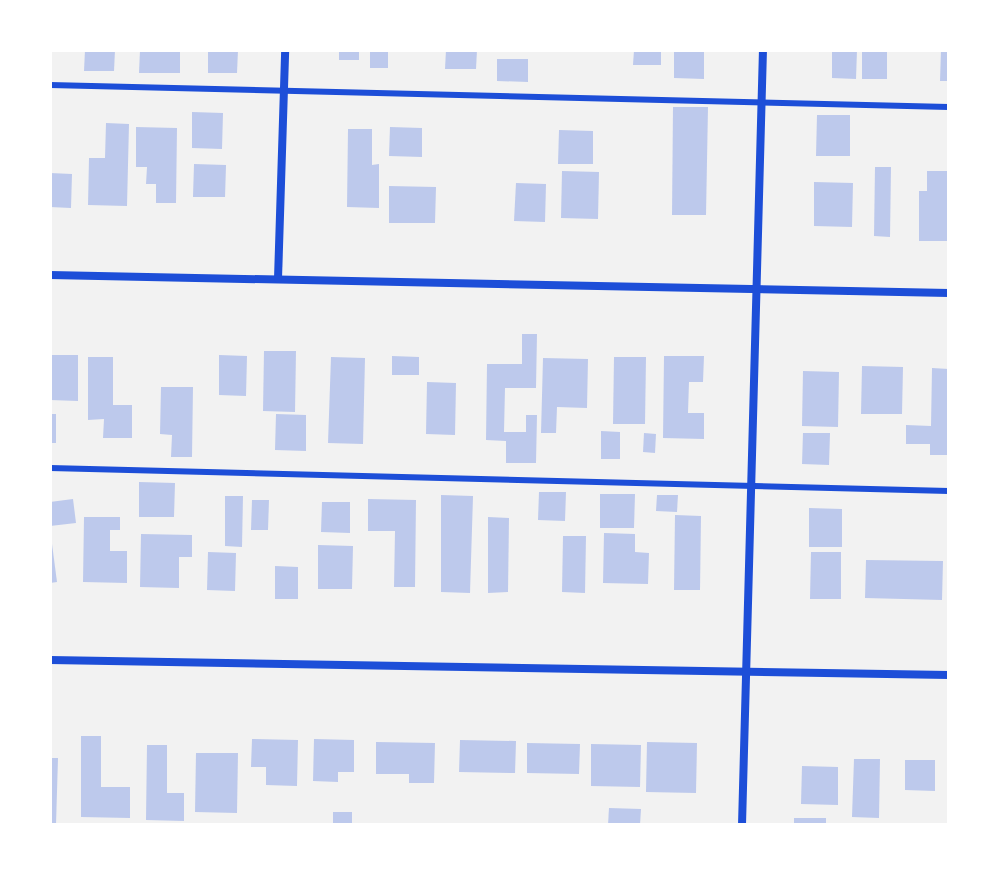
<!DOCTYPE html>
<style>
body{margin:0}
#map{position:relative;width:999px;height:875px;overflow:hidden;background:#f2f2f2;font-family:"Golos Text",sans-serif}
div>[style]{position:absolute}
.building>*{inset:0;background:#bdc9ec}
.service>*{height:6px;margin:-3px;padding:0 3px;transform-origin:3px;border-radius:3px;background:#1d4ed8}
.minor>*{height:8px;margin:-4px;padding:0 4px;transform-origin:4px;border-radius:4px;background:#1d4ed8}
span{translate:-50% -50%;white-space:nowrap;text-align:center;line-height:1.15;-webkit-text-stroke:8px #fff;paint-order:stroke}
.frame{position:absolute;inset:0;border:52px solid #fff;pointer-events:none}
</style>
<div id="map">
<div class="building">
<i style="clip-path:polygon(85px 50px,115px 50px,114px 71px,84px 71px)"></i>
<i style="clip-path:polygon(140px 50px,180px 50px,180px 73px,139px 73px)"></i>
<i style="clip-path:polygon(208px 50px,238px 50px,237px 73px,208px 73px)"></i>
<i style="clip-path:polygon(339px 50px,359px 50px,359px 60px,339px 60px)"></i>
<i style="clip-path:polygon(370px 50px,388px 50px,388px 68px,370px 68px)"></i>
<i style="clip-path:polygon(446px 50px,477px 50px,476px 69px,445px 69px)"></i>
<i style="clip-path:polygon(634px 50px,661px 50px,661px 65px,633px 65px)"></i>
<i style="clip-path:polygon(674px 50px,704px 50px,704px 79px,674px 78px)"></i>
<i style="clip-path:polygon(832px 50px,857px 50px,856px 79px,832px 78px)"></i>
<i style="clip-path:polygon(862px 50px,887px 50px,887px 79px,862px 79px)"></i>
<i style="clip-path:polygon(941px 50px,949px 50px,949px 81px,940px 81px)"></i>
<i style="clip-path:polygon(497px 59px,528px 59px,528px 82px,497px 81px)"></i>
<i style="clip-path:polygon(673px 107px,708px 107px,706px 215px,672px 215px)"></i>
<i style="clip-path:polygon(192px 112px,223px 113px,222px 149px,192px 148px)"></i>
<i style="clip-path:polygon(817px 115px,850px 115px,850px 156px,816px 156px)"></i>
<i style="clip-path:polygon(106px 123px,129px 124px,127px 206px,88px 205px,89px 158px,105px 158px)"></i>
<i style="clip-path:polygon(136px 127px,177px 128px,176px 203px,156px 203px,156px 184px,146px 184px,147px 167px,136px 167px)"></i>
<i style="clip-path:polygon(390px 127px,422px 128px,422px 157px,389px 156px)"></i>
<i style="clip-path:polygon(348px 129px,372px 129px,372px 165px,379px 164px,379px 208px,347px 207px)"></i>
<i style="clip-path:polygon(559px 130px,593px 131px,593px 164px,558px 164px)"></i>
<i style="clip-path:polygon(194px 164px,226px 165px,225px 197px,193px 197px)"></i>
<i style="clip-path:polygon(875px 167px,891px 167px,890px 237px,874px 236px)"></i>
<i style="clip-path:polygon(562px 171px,599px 172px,598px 219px,561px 218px)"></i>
<i style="clip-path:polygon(927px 171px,949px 171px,949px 241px,919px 241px,919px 191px,927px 191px)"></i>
<i style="clip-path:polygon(50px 173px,72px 174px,71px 208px,50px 207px)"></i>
<i style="clip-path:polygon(814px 182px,853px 183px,852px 227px,814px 226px)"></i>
<i style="clip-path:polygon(516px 183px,546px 184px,545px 222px,514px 221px)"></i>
<i style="clip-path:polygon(389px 186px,436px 187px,435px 223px,389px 223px)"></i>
<i style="clip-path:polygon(522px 334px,537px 334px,536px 388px,505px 388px,504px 432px,526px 432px,526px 415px,537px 415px,536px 463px,506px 463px,506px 441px,486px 440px,487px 364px,522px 364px)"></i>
<i style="clip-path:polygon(264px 351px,296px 351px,295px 412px,263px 411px)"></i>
<i style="clip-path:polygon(50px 355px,78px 355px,78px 401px,50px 400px)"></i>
<i style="clip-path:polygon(219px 355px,247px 356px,246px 396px,219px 395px)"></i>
<i style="clip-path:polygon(392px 356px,419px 357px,419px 375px,392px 375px)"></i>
<i style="clip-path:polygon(664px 356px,704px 356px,703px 382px,689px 382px,688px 413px,704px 413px,704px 439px,663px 438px)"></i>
<i style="clip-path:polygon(88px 357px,113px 357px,113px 405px,132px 405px,132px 438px,103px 438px,104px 419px,88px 420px)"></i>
<i style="clip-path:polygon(331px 357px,365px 358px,363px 444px,328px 443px)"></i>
<i style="clip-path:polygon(614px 357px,646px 357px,645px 424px,613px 424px)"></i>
<i style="clip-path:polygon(543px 358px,588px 359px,587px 408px,557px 407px,556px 433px,541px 433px)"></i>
<i style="clip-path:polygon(862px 366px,903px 367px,902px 414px,861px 414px)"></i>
<i style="clip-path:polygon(932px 368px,949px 369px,949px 455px,930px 455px,930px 444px,906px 444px,906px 425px,931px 426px)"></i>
<i style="clip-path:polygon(803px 371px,839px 372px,838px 427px,802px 426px)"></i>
<i style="clip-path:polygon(427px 382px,456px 383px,455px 435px,426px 434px)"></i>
<i style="clip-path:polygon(161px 387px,193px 387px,192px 457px,171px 457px,172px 435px,160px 434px)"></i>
<i style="clip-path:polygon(50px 414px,56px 414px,56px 443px,50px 443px)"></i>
<i style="clip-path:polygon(276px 414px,306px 415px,306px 451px,275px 450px)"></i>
<i style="clip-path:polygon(601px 431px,620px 432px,620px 459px,601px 459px)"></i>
<i style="clip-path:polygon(644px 433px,656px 434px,655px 453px,643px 452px)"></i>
<i style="clip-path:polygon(803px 433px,830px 433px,829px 465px,802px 464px)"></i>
<i style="clip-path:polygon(139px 482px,175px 483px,174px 517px,139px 517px)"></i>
<i style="clip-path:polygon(539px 492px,566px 492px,565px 521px,538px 520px)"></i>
<i style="clip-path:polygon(600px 494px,635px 494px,634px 528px,600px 528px)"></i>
<i style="clip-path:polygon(441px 495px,473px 496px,470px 593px,441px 592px)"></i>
<i style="clip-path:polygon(657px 495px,678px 495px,677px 512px,656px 511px)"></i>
<i style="clip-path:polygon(225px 496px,243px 496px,242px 547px,225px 546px)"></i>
<i style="clip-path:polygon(73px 499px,76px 523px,50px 526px,50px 502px)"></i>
<i style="clip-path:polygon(368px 499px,416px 500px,415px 587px,394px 587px,395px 531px,368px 531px)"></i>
<i style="clip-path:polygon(252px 500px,269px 500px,268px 530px,251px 530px)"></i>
<i style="clip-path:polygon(322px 502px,350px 502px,350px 533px,321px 532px)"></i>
<i style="clip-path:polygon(809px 508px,842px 509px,842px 547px,809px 547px)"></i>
<i style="clip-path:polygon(675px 515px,701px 516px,700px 590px,674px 590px)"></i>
<i style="clip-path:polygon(84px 517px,120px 517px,120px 530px,110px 530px,110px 551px,127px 551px,127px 583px,83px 582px)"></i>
<i style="clip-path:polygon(488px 517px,509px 518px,508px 592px,488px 593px)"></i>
<i style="clip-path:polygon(604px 533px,635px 534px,635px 552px,649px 553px,648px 584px,603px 583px)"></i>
<i style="clip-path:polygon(141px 534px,192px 535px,192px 557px,179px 557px,179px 588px,140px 587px)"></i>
<i style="clip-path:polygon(563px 536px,586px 536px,585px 593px,562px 592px)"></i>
<i style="clip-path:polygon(52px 544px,57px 582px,50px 583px,50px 545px)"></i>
<i style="clip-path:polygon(318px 545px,353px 546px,352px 589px,318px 589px)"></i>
<i style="clip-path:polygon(208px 552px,236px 553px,235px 591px,207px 590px)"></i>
<i style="clip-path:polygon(811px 552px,841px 552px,841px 599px,810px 599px)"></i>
<i style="clip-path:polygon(866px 560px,943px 561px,942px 600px,865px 598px)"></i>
<i style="clip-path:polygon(275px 566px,298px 567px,298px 599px,275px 599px)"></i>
<i style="clip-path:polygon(81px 736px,101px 736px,101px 787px,130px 787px,130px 818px,81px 817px)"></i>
<i style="clip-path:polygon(252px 739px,298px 740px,297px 786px,266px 785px,266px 767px,251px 767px)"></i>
<i style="clip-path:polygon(314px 739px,354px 740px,354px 772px,338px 772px,338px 782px,313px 781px)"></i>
<i style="clip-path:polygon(460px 740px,516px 741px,515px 773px,459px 772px)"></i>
<i style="clip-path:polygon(376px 742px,435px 743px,434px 783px,409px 783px,409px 774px,376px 774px)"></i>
<i style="clip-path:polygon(647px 742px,697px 743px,696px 793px,646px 792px)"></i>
<i style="clip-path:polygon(527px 743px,580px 744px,579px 774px,527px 773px)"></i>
<i style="clip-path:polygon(591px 744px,641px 745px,640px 787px,591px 786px)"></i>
<i style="clip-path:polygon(147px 745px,167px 745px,167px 793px,184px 793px,184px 821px,146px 820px)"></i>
<i style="clip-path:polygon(196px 753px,238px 753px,237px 813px,195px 812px)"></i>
<i style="clip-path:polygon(50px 758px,58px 758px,56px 825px,50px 825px)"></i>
<i style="clip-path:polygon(854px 759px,880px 759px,879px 818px,852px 817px)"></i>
<i style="clip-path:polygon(905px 760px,935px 760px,935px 791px,905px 790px)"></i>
<i style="clip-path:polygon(802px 766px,838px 767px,838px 805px,801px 804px)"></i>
<i style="clip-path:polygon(609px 808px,641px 809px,640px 825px,608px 825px)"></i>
<i style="clip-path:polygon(333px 812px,352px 812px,352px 825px,333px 825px)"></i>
<i style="clip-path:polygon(794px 818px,826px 818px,826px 825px,794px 825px)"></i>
</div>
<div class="service">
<i style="left:50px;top:85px;width:899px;rotate:1.4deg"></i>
<i style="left:50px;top:468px;width:899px;rotate:1.47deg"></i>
</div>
<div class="minor">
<i style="left:50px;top:275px;width:899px;rotate:1.15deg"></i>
<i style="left:278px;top:279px;width:229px;rotate:-88.2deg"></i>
<i style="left:50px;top:660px;width:899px;rotate:0.96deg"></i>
<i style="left:742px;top:825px;width:775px;rotate:-88.45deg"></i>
</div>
<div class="frame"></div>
</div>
